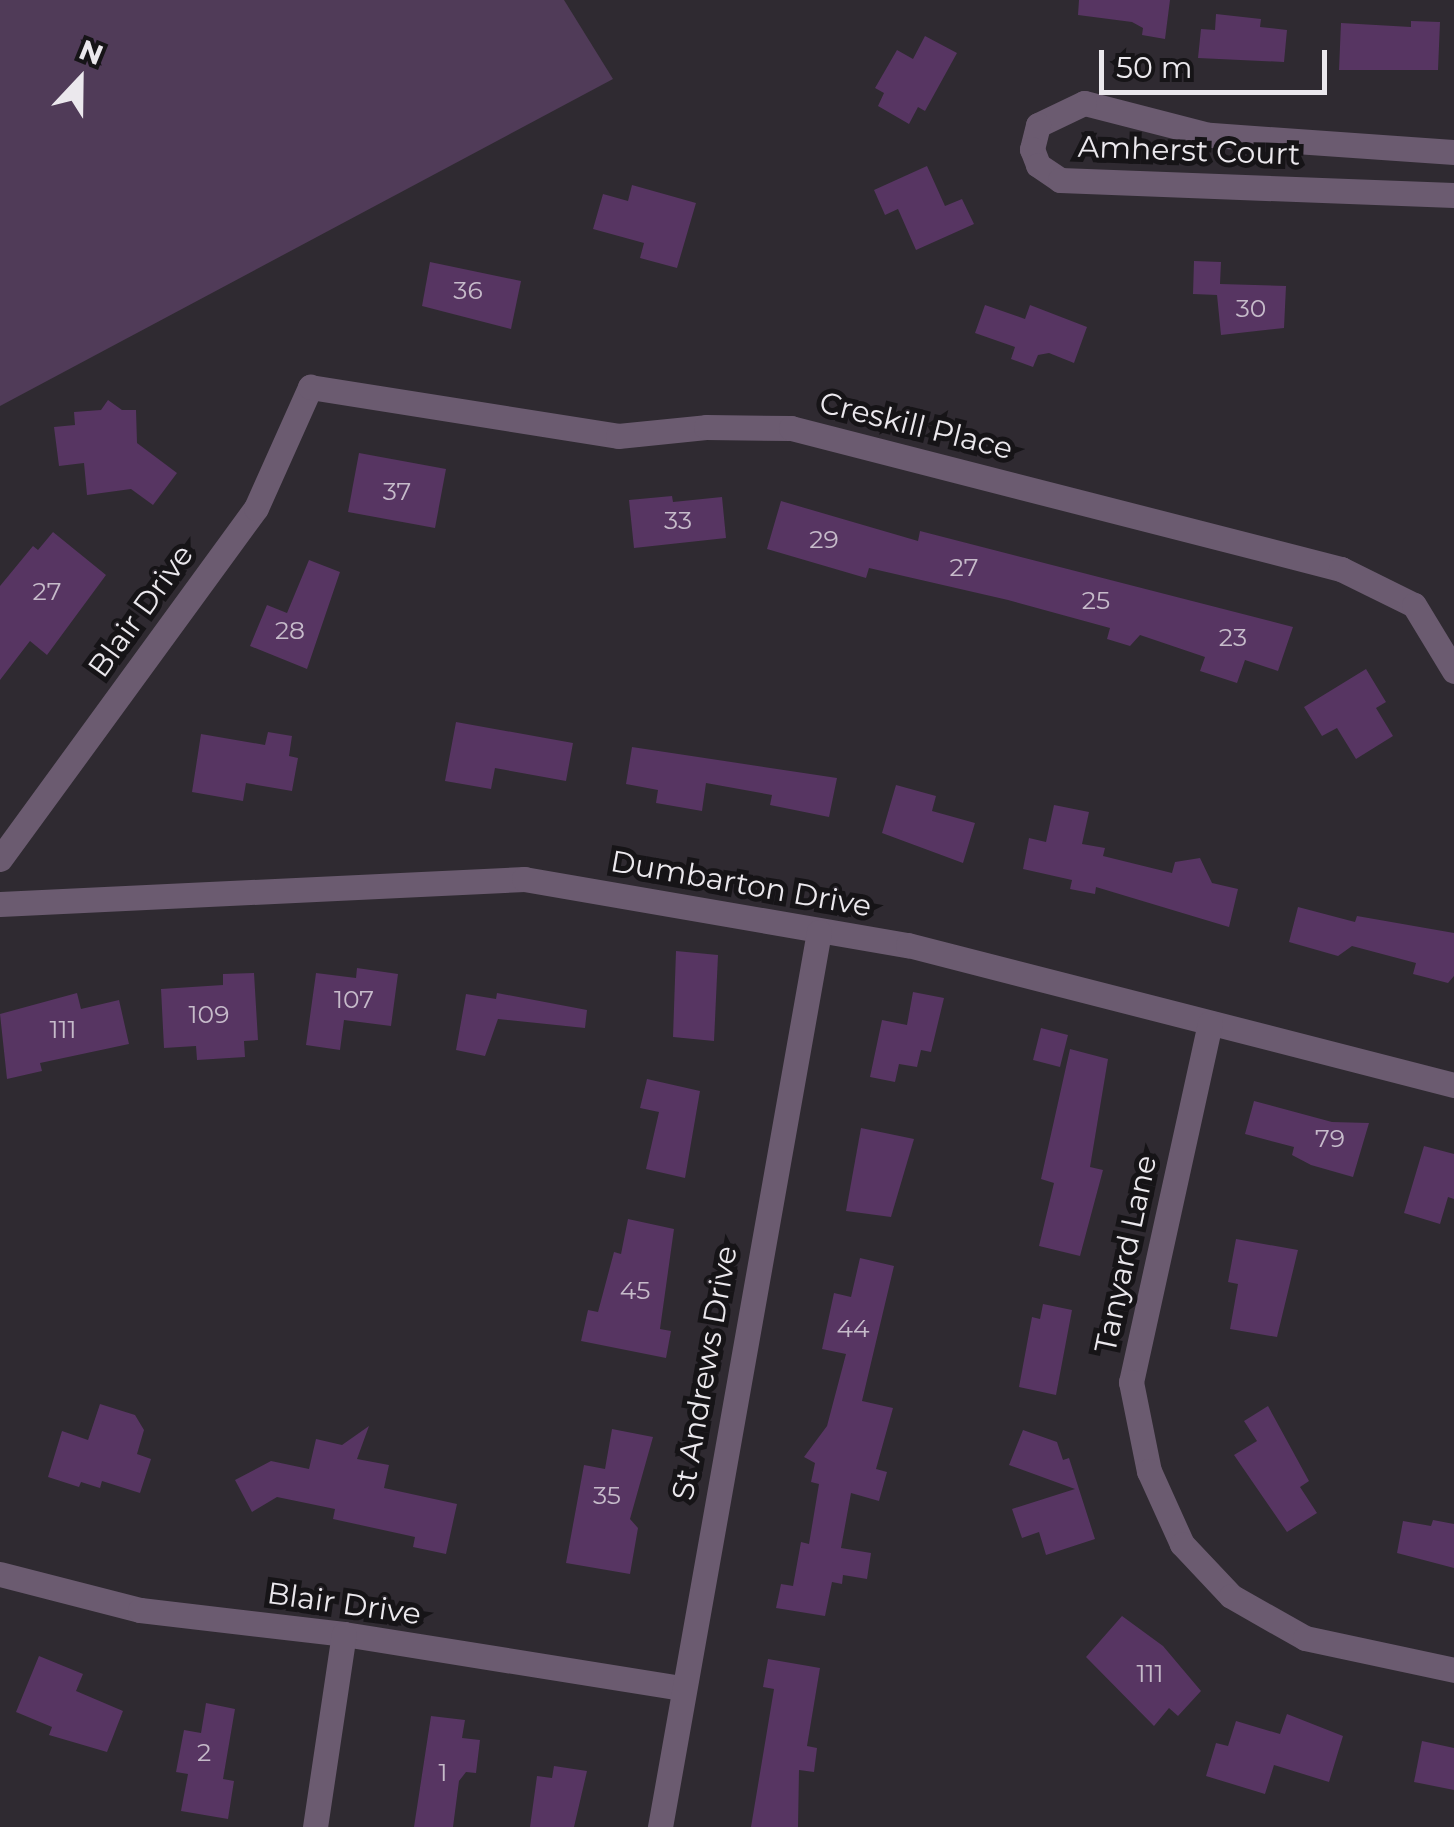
<!DOCTYPE html>
<style>
body{margin:0}
#map{position:relative;width:1454px;height:1827px;overflow:hidden;background:#2f2a31;font-family:Montserrat,sans-serif}
div>[style]{position:absolute}
.green>*{inset:0;background:#503b58}
.building>*{inset:0;background:#573562}
.minor>*{height:25px;margin:-12.5px;padding:0 12.5px;transform-origin:12.5px;border-radius:12.5px;background:#6b5b70}
span{translate:-50% -50%;white-space:nowrap;text-align:center;line-height:1.15;-webkit-text-stroke:10px #161417;paint-order:stroke}
.number-label{font-size:25px;color:#c6bbca}
.number-label span{-webkit-text-stroke-width:0}
.street-label{font-size:30px;color:#ebe8ed}
.north{position:absolute;left:30px;top:30px;width:100px;height:100px;-webkit-text-stroke:8px #161417;paint-order:stroke;rotate:22deg;font-size:28px;font-weight:700;line-height:40px;text-align:center;color:#ebe8ed}
.north::after{content:'';display:block;margin:auto;width:35px;height:45px;background:#ebe8ed;clip-path:polygon(50% 0,100% 100%,50% 72%,0 100%)}
.scale{position:absolute;left:1099px;top:50px;width:228px;height:45px;box-sizing:border-box;border:5px solid #ebe8ed;border-top:0;padding-left:12px;font-size:30px;line-height:35px;white-space:nowrap;color:#ebe8ed;-webkit-text-stroke:8px #161417;paint-order:stroke}
</style>
<div id="map">
<div class="green">
<i style="clip-path:polygon(0 0,564px 0,613px 79px,0 406px)"></i>
</div>
<div class="building">
<i style="clip-path:polygon(1079px 0,1170px 0,1165px 39px,1142px 35px,1143px 28px,1132px 22px,1078px 15px)"></i>
<i style="clip-path:polygon(1216px 14px,1261px 19px,1260px 27px,1287px 30px,1284px 62px,1198px 58px,1201px 29px,1215px 30px)"></i>
<i style="clip-path:polygon(1411px 21px,1440px 22px,1438px 70px,1339px 70px,1341px 23px,1411px 27px)"></i>
<i style="clip-path:polygon(925px 36px,957px 53px,925px 111px,918px 107px,909px 124px,878px 106px,884px 93px,875px 88px,897px 50px,913px 59px)"></i>
<i style="clip-path:polygon(927px 166px,945px 206px,962px 199px,974px 224px,916px 250px,898px 209px,885px 215px,874px 190px)"></i>
<i style="clip-path:polygon(632px 185px,696px 203px,677px 268px,640px 258px,644px 243px,593px 229px,603px 194px,628px 201px)"></i>
<i style="clip-path:polygon(1194px 261px,1221px 262px,1220px 284px,1286px 286px,1284px 328px,1221px 335px,1217px 295px,1193px 294px)"></i>
<i style="clip-path:polygon(430px 262px,521px 281px,511px 329px,422px 306px)"></i>
<i style="clip-path:polygon(985px 305px,1025px 319px,1030px 305px,1087px 327px,1074px 363px,1049px 353px,1038px 355px,1033px 367px,1011px 359px,1015px 347px,975px 333px)"></i>
<i style="clip-path:polygon(108px 400px,122px 410px,136px 410px,137px 443px,177px 473px,153px 505px,131px 489px,87px 495px,84px 463px,59px 466px,54px 427px,75px 425px,74px 412px,101px 410px)"></i>
<i style="clip-path:polygon(359px 453px,446px 469px,435px 528px,348px 512px)"></i>
<i style="clip-path:polygon(672px 496px,673px 502px,722px 497px,726px 538px,634px 548px,629px 500px)"></i>
<i style="clip-path:polygon(781px 501px,918px 541px,920px 531px,1293px 627px,1278px 671px,1245px 660px,1237px 683px,1200px 671px,1205px 657px,1140px 635px,1130px 646px,1107px 639px,1110px 628px,1008px 600px,869px 568px,866px 578px,767px 549px)"></i>
<i style="clip-path:polygon(53px 532px,106px 575px,47px 655px,30px 641px,0 680px,0 586px,33px 546px,38px 550px)"></i>
<i style="clip-path:polygon(309px 560px,340px 572px,307px 669px,250px 646px,267px 605px,287px 613px)"></i>
<i style="clip-path:polygon(1366px 669px,1386px 702px,1376px 708px,1393px 736px,1356px 759px,1337px 728px,1322px 736px,1304px 707px)"></i>
<i style="clip-path:polygon(456px 722px,573px 743px,566px 781px,495px 768px,491px 789px,445px 781px)"></i>
<i style="clip-path:polygon(268px 732px,292px 736px,289px 756px,298px 758px,292px 791px,246px 783px,243px 801px,192px 792px,201px 734px,265px 745px)"></i>
<i style="clip-path:polygon(632px 747px,837px 778px,829px 817px,770px 805px,772px 795px,706px 783px,702px 811px,656px 803px,658px 790px,626px 784px)"></i>
<i style="clip-path:polygon(896px 785px,936px 796px,932px 811px,975px 823px,963px 863px,882px 833px)"></i>
<i style="clip-path:polygon(1054px 805px,1089px 812px,1082px 844px,1105px 848px,1103px 856px,1172px 873px,1175px 862px,1200px 858px,1212px 883px,1238px 889px,1229px 927px,1096px 887px,1095px 894px,1070px 889px,1072px 880px,1023px 869px,1029px 838px,1046px 842px)"></i>
<i style="clip-path:polygon(1298px 907px,1355px 922px,1357px 916px,1454px 933px,1454px 976px,1448px 983px,1413px 974px,1416px 963px,1352px 946px,1338px 956px,1289px 942px)"></i>
<i style="clip-path:polygon(676px 951px,718px 955px,714px 1041px,673px 1037px)"></i>
<i style="clip-path:polygon(357px 968px,398px 974px,391px 1026px,344px 1020px,340px 1050px,306px 1045px,316px 973px,356px 978px)"></i>
<i style="clip-path:polygon(254px 973px,258px 1040px,244px 1041px,245px 1057px,197px 1060px,196px 1046px,164px 1048px,161px 989px,223px 985px,223px 974px)"></i>
<i style="clip-path:polygon(913px 992px,944px 998px,931px 1052px,921px 1050px,917px 1067px,899px 1064px,895px 1082px,870px 1077px,882px 1020px,907px 1025px)"></i>
<i style="clip-path:polygon(77px 993px,81px 1009px,119px 1000px,129px 1044px,40px 1063px,42px 1071px,7px 1079px,0 1014px)"></i>
<i style="clip-path:polygon(497px 993px,587px 1010px,585px 1028px,498px 1019px,485px 1056px,456px 1050px,466px 994px,496px 999px)"></i>
<i style="clip-path:polygon(1041px 1028px,1068px 1035px,1060px 1067px,1033px 1060px)"></i>
<i style="clip-path:polygon(1070px 1049px,1108px 1059px,1090px 1167px,1103px 1170px,1080px 1256px,1039px 1246px,1054px 1183px,1041px 1179px)"></i>
<i style="clip-path:polygon(647px 1079px,700px 1091px,685px 1178px,646px 1169px,659px 1112px,640px 1108px)"></i>
<i style="clip-path:polygon(1254px 1101px,1332px 1122px,1369px 1123px,1353px 1177px,1311px 1165px,1292px 1155px,1294px 1147px,1245px 1134px)"></i>
<i style="clip-path:polygon(861px 1128px,914px 1139px,891px 1217px,846px 1211px)"></i>
<i style="clip-path:polygon(1424px 1146px,1454px 1154px,1454px 1199px,1448px 1197px,1440px 1224px,1404px 1213px)"></i>
<i style="clip-path:polygon(628px 1219px,674px 1229px,660px 1329px,671px 1331px,666px 1358px,581px 1341px,588px 1310px,598px 1312px,614px 1252px,621px 1254px)"></i>
<i style="clip-path:polygon(1236px 1239px,1298px 1250px,1277px 1337px,1230px 1329px,1238px 1284px,1228px 1282px)"></i>
<i style="clip-path:polygon(860px 1258px,894px 1266px,862px 1401px,893px 1408px,876px 1469px,887px 1472px,879px 1501px,851px 1493px,841px 1548px,871px 1553px,867px 1579px,843px 1575px,842px 1584px,832px 1582px,825px 1616px,776px 1608px,781px 1584px,793px 1586px,801px 1542px,809px 1544px,819px 1484px,811px 1482px,815px 1463px,804px 1457px,827px 1426px,846px 1354px,822px 1349px,834px 1293px,851px 1297px)"></i>
<i style="clip-path:polygon(1043px 1304px,1072px 1310px,1056px 1395px,1019px 1387px,1032px 1317px,1040px 1319px)"></i>
<i style="clip-path:polygon(100px 1404px,135px 1415px,144px 1430px,137px 1454px,151px 1459px,140px 1493px,102px 1481px,100px 1488px,81px 1482px,79px 1487px,48px 1477px,62px 1431px,88px 1440px)"></i>
<i style="clip-path:polygon(1268px 1406px,1309px 1481px,1300px 1487px,1317px 1513px,1287px 1532px,1234px 1455px,1257px 1441px,1244px 1421px)"></i>
<i style="clip-path:polygon(369px 1426px,357px 1459px,389px 1465px,384px 1488px,457px 1504px,446px 1554px,413px 1547px,415px 1537px,333px 1519px,335px 1509px,277px 1497px,252px 1512px,235px 1480px,271px 1461px,309px 1469px,316px 1439px,342px 1445px)"></i>
<i style="clip-path:polygon(612px 1429px,653px 1437px,630px 1519px,638px 1528px,630px 1574px,566px 1563px,584px 1465px,605px 1469px)"></i>
<i style="clip-path:polygon(1023px 1430px,1057px 1442px,1063px 1460px,1069px 1458px,1095px 1539px,1046px 1555px,1039px 1532px,1022px 1538px,1012px 1509px,1075px 1489px,1009px 1465px)"></i>
<i style="clip-path:polygon(1433px 1520px,1454px 1524px,1454px 1568px,1397px 1553px,1403px 1521px,1431px 1526px)"></i>
<i style="clip-path:polygon(1122px 1616px,1163px 1646px,1201px 1691px,1178px 1716px,1169px 1708px,1154px 1726px,1086px 1657px)"></i>
<i style="clip-path:polygon(39px 1656px,83px 1674px,76px 1691px,123px 1711px,107px 1752px,49px 1735px,52px 1727px,16px 1712px)"></i>
<i style="clip-path:polygon(768px 1659px,820px 1668px,807px 1746px,817px 1748px,814px 1772px,799px 1770px,798px 1827px,751px 1827px,774px 1689px,763px 1687px)"></i>
<i style="clip-path:polygon(206px 1703px,235px 1709px,223px 1779px,234px 1781px,228px 1819px,181px 1811px,188px 1774px,176px 1772px,184px 1730px,201px 1733px)"></i>
<i style="clip-path:polygon(1287px 1714px,1343px 1736px,1329px 1782px,1274px 1765px,1265px 1794px,1206px 1776px,1216px 1743px,1228px 1746px,1236px 1721px,1280px 1734px)"></i>
<i style="clip-path:polygon(431px 1716px,465px 1720px,462px 1738px,480px 1740px,476px 1773px,466px 1772px,459px 1781px,453px 1827px,414px 1827px)"></i>
<i style="clip-path:polygon(1422px 1741px,1454px 1748px,1454px 1790px,1414px 1782px)"></i>
<i style="clip-path:polygon(554px 1766px,587px 1771px,574px 1827px,530px 1827px,537px 1776px,552px 1778px)"></i>
</div>
<div class="minor">
<i style="left:1454px;top:152px;width:246px;rotate:-176deg"></i>
<i style="left:1209px;top:135px;width:129px;rotate:-165.6deg"></i>
<i style="left:1084px;top:103px;width:51px;rotate:154.4deg"></i>
<i style="left:1038px;top:125px;width:25px;rotate:104deg"></i>
<i style="left:1032px;top:149px;width:17px;rotate:69deg"></i>
<i style="left:1038px;top:165px;width:27px;rotate:34deg"></i>
<i style="left:1060px;top:180px;width:394px;rotate:2.2deg"></i>
<i style="left:0;top:859px;width:434px;rotate:-53.9deg"></i>
<i style="left:256px;top:508px;width:133px;rotate:-65.9deg"></i>
<i style="left:310px;top:387px;width:312px;rotate:9deg"></i>
<i style="left:618px;top:436px;width:88px;rotate:-5.8deg"></i>
<i style="left:706px;top:427px;width:85px;rotate:0.7deg"></i>
<i style="left:791px;top:428px;width:568px;rotate:14.38deg"></i>
<i style="left:1341px;top:569px;width:81px;rotate:26.3deg"></i>
<i style="left:1414px;top:605px;width:77px;rotate:58.8deg"></i>
<i style="left:0;top:904px;width:525px;rotate:-2.73deg"></i>
<i style="left:524px;top:879px;width:390px;rotate:9.8deg"></i>
<i style="left:908px;top:945px;width:564px;rotate:14.38deg"></i>
<i style="left:1210px;top:1023px;width:368px;rotate:102.4deg"></i>
<i style="left:1131px;top:1382px;width:91px;rotate:78.6deg"></i>
<i style="left:1149px;top:1471px;width:80px;rotate:65.7deg"></i>
<i style="left:1182px;top:1544px;width:71px;rotate:46.7deg"></i>
<i style="left:1231px;top:1596px;width:85px;rotate:29.6deg"></i>
<i style="left:1305px;top:1638px;width:152px;rotate:12.1deg"></i>
<i style="left:0;top:1574px;width:145px;rotate:14.4deg"></i>
<i style="left:140px;top:1610px;width:205px;rotate:6.7deg"></i>
<i style="left:344px;top:1634px;width:340px;rotate:9.1deg"></i>
<i style="left:315px;top:1827px;width:195px;rotate:-81.5deg"></i>
<i style="left:660px;top:1827px;width:909px;rotate:-79.93deg"></i>
</div>
<div class="number-label">
<span style="left:468px;top:290px">36</span>
<span style="left:1251px;top:308px">30</span>
<span style="left:397px;top:491px">37</span>
<span style="left:678px;top:520px">33</span>
<span style="left:824px;top:539px">29</span>
<span style="left:964px;top:567px">27</span>
<span style="left:47px;top:591px">27</span>
<span style="left:1096px;top:600px">25</span>
<span style="left:290px;top:630px">28</span>
<span style="left:1233px;top:637px">23</span>
<span style="left:354px;top:999px">107</span>
<span style="left:209px;top:1014px">109</span>
<span style="left:63px;top:1029px">111</span>
<span style="left:1330px;top:1138px">79</span>
<span style="left:635px;top:1290px">45</span>
<span style="left:853px;top:1328px">44</span>
<span style="left:607px;top:1495px">35</span>
<span style="left:1150px;top:1673px">111</span>
<span style="left:204px;top:1752px">2</span>
<span style="left:443px;top:1772px">1</span>
</div>
<div class="street-label">
<span style="left:1189px;top:151px;rotate:2deg">Amherst Court</span>
<span style="left:916px;top:426px;rotate:14deg">Creskill Place</span>
<span style="left:141px;top:611px;rotate:-54deg">Blair Drive</span>
<span style="left:741px;top:884px;rotate:10deg">Dumbarton Drive</span>
<span style="left:1126px;top:1254px;rotate:-78deg">Tanyard Lane</span>
<span style="left:705px;top:1373px;rotate:-80deg">St Andrews Drive</span>
<span style="left:344px;top:1604px;rotate:8deg">Blair Drive</span>
</div>
<div class="north">N</div>
<div class="scale">50 m</div>
</div>
